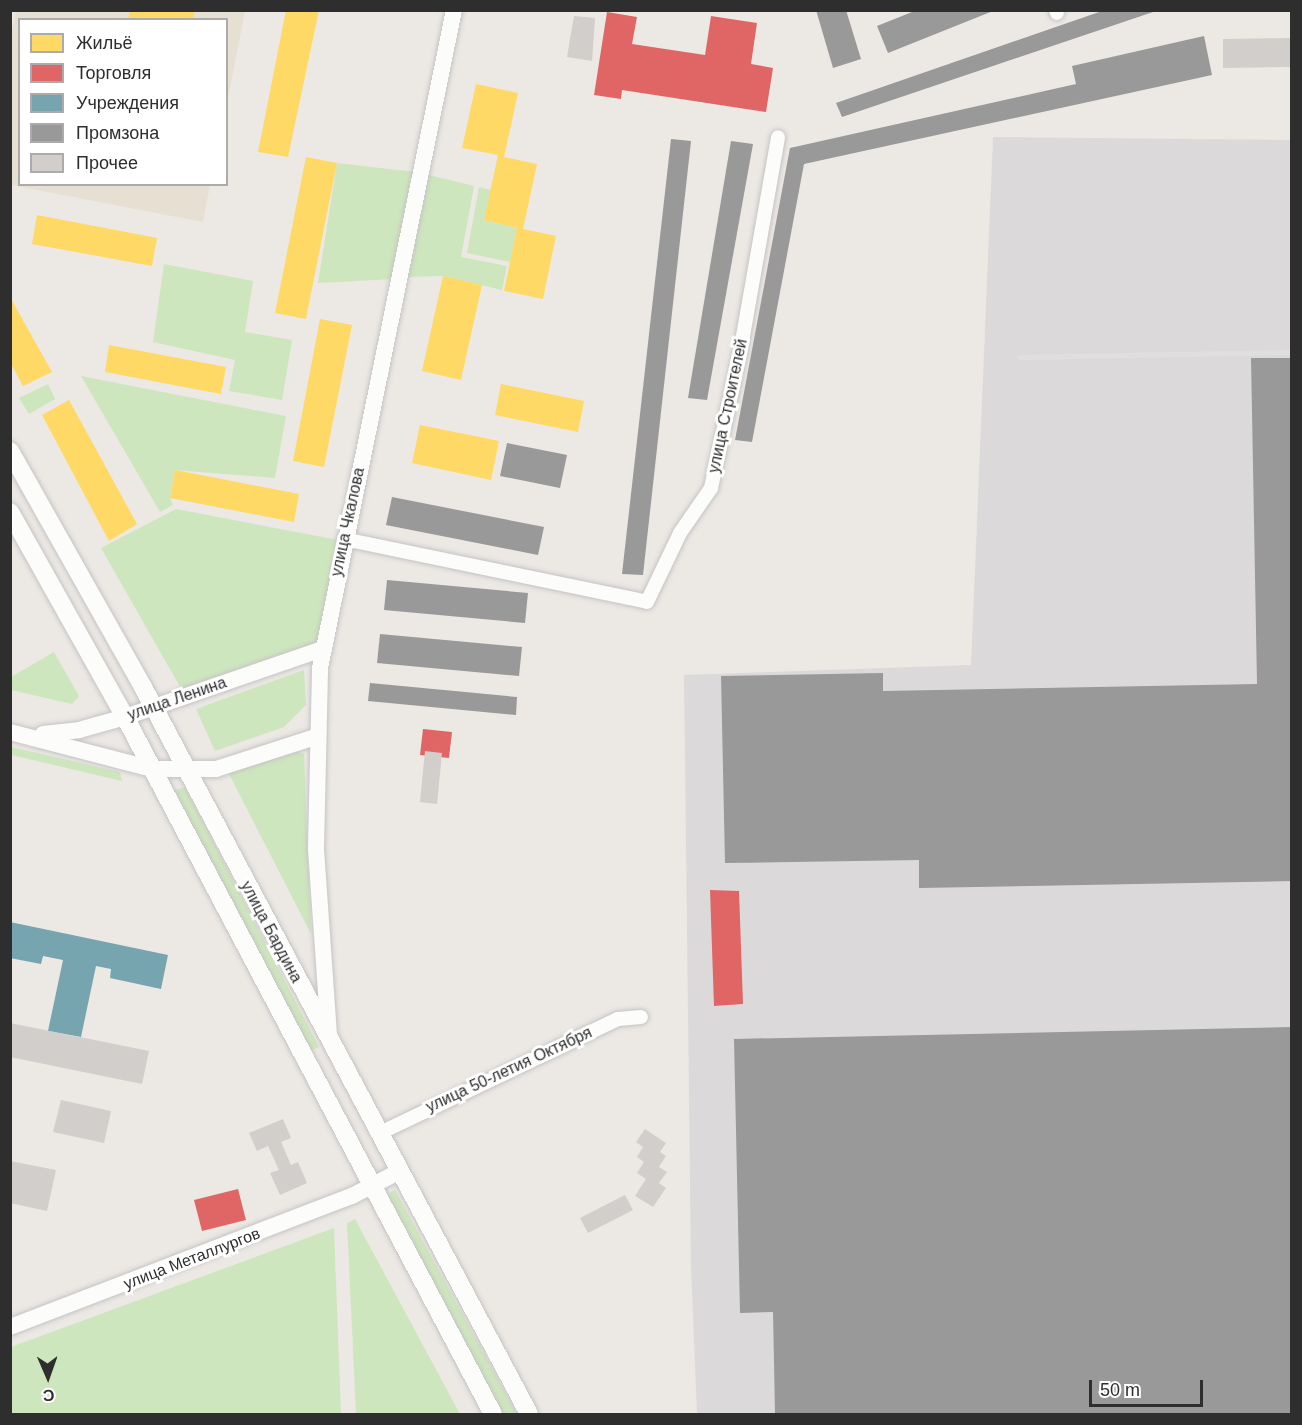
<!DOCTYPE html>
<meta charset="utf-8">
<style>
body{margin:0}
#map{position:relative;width:1302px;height:1425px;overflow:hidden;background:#ece8e4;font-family:Helvetica,sans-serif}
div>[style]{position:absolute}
.industrial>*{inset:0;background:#dcd9db}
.education>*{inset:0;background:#e6e0d3}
.green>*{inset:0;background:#cee6be}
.homes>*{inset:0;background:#ffd966}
.shops>*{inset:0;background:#e06666}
.public>*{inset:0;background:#76a5af}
.industry>*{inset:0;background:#999}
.building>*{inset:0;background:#d1cecb}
.roads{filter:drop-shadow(0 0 2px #c5c4c5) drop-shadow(0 0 2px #c5c4c5)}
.minor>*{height:14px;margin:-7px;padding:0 7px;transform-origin:7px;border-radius:7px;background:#fcfcfb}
.tertiary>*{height:16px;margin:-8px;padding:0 8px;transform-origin:8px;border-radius:8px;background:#fcfcfb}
.secondary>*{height:18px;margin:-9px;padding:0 9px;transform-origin:9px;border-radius:9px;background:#fcfcfb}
.rail>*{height:4.5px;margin:-2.25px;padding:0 2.25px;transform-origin:2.25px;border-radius:2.25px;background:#dfdfe1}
span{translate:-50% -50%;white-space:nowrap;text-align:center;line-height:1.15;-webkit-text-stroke:6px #fff;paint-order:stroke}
.street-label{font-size:16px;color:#2e2e2e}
.frame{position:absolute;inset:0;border:12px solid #2e2e2e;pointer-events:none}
.legend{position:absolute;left:18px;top:18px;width:210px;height:168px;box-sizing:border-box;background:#fff;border:2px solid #ababab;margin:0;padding:8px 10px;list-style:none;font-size:18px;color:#2e2e2e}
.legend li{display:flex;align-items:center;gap:12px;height:30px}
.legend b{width:30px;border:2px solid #ababab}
.north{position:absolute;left:18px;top:1347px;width:60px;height:60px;-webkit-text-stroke:4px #fff;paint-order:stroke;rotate:178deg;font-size:16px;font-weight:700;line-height:24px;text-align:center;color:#2e2e2e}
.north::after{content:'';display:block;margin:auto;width:21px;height:27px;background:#2e2e2e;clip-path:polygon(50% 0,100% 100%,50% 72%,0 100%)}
.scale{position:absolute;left:1089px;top:1380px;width:114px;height:27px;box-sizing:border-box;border:3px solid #2e2e2e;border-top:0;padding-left:8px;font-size:18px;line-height:21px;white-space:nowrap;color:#2e2e2e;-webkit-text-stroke:4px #fff;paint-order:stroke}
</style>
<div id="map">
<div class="industrial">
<i style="clip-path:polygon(993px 137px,1291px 140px,1291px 1414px,697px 1414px,691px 1267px,684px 675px,971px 665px)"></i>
</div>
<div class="education">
<i style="clip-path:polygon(16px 11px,245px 11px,227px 103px,226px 20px,20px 20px,20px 184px,210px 185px,203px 222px,11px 185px,10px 40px)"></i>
</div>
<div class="green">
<i style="clip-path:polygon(337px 163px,415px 172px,393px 279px,318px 283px)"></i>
<i style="clip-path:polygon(425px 174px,474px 186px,461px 257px,507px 266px,502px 290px,443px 276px,404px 277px)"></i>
<i style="clip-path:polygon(479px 187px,491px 190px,484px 220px,517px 228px,510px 262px,467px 253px)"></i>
<i style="clip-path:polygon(164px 264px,253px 281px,245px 332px,292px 340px,282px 400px,229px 391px,235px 360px,153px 342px)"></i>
<i style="clip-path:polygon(81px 376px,286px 416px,275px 478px,175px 470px,170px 498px,173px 505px,160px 512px)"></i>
<i style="clip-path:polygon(48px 384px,55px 399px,29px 414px,19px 398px)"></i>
<i style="clip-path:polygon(176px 509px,338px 540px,318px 645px,183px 692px,101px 548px)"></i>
<i style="clip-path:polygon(54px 652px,79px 696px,72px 704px,11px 690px,11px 677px)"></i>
<i style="clip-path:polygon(304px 670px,306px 705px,284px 727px,215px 751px,196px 709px)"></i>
<i style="clip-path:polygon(11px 747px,120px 772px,122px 781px,11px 755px)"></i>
<i style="clip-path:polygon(287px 748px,304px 754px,311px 934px,227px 770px)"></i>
<i style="clip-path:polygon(185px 787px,319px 1047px,309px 1052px,172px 791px)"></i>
<i style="clip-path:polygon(395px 1190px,517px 1414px,503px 1414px,384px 1195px)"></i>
<i style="clip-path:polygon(355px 1219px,460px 1414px,356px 1414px,347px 1223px)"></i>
<i style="clip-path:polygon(334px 1228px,341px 1414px,11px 1414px,11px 1347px)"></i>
</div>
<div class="homes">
<i style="clip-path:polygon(130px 10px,195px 10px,193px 20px,128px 20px)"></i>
<i style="clip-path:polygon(286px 10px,319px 10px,288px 157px,258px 152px)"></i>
<i style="clip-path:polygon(476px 84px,518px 93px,504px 157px,537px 164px,523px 229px,556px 236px,543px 299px,504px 291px,517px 228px,484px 220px,498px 155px,462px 148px)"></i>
<i style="clip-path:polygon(306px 157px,337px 163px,306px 319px,275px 313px)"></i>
<i style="clip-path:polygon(37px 215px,157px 238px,152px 266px,32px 244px)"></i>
<i style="clip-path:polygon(443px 276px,482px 285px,461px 380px,422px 371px)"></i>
<i style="clip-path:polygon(10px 297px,52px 372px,23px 386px,10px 362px)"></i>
<i style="clip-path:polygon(320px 319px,352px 325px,324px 467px,293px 461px)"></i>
<i style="clip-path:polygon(109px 345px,226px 367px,221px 394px,105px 372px)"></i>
<i style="clip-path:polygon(501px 384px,584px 401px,578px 432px,495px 415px)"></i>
<i style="clip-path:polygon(69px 400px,137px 524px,109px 541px,42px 415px)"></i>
<i style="clip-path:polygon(420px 425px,499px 441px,491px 480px,412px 463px)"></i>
<i style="clip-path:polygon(175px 470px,299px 494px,294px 522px,170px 498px)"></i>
</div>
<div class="shops">
<i style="clip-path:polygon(607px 12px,637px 17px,632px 44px,705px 55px,711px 16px,757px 23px,751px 64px,773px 68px,766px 112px,622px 90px,621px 99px,594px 95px)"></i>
<i style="clip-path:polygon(423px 729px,452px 732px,449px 758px,420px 755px)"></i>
<i style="clip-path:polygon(710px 890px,739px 891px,743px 1004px,714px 1006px)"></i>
<i style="clip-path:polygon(238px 1189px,246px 1220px,202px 1231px,194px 1200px)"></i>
</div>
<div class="public">
<i style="clip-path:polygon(10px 922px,168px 955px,161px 989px,110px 978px,111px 969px,96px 966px,81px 1037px,48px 1031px,63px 960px,43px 956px,41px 964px,10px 958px)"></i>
</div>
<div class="industry">
<i style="clip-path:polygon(816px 10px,846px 10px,861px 59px,833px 68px)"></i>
<i style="clip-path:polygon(917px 10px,993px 10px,993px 11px,888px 53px,877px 26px)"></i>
<i style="clip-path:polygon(1105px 10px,1156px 11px,842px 117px,836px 103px)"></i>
<i style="clip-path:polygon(1204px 36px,1212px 75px,804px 164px,752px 442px,735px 440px,790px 148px,1076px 84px,1072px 66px)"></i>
<i style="clip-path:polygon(671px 139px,691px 141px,643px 575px,622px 574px)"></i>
<i style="clip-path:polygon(731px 141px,753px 144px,707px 400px,688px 398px)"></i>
<i style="clip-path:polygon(1251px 358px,1292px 358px,1292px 881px,919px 888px,919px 860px,725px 863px,721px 676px,883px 673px,883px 691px,1257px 684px)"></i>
<i style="clip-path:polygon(507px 443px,567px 455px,560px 488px,500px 476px)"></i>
<i style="clip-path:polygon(392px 497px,544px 527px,538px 555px,386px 525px)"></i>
<i style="clip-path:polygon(387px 580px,528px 593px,525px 623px,384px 610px)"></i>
<i style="clip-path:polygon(380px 634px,522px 647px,519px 676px,377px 663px)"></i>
<i style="clip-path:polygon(370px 683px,517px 697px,516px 715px,368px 701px)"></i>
<i style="clip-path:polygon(1292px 1027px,1292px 1414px,775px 1414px,773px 1312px,740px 1313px,734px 1039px)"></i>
</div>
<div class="building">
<i style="clip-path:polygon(574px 16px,595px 18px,592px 61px,567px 57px)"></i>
<i style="clip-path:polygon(1292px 38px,1292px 67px,1223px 68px,1223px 39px)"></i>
<i style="clip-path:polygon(425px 751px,442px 753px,437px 804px,420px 802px)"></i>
<i style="clip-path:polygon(10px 1023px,149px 1051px,142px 1084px,10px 1057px)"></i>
<i style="clip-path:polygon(61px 1100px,111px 1111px,104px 1143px,53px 1132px)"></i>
<i style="clip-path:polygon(283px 1119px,291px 1138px,281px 1142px,291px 1165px,298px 1162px,307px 1183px,280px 1195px,270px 1173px,279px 1170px,268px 1146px,257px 1151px,249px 1133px)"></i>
<i style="clip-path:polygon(645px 1129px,666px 1143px,660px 1152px,666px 1156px,659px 1167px,667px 1172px,659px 1183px,666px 1188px,653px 1207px,635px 1196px,646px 1179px,637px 1173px,644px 1162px,637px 1157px,643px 1147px,636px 1142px)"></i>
<i style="clip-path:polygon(10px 1161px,56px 1170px,47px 1211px,10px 1203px)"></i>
<i style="clip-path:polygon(625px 1195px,633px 1210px,588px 1233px,580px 1218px)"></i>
</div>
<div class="roads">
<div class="minor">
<i style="left:1056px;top:10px;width:3px;rotate:72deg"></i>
<i style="left:344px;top:539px;width:309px;rotate:11.7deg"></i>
<i style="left:647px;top:602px;width:76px;rotate:-64.4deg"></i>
<i style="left:680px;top:533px;width:55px;rotate:-55.4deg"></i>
<i style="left:711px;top:488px;width:138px;rotate:-77.9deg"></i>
<i style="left:740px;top:353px;width:219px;rotate:-80deg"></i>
<i style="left:380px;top:1133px;width:264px;rotate:-25.6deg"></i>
<i style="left:618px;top:1019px;width:23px;rotate:-5deg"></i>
</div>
<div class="tertiary">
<i style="left:10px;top:732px;width:147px;rotate:14.6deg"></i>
<i style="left:152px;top:769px;width:64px"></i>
<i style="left:216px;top:769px;width:104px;rotate:-17.9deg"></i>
<i style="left:43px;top:734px;width:36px;rotate:-6deg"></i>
<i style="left:79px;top:730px;width:48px;rotate:-15.8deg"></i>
<i style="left:125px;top:717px;width:208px;rotate:-19deg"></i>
<i style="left:329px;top:1035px;width:187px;rotate:-94deg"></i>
<i style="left:316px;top:848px;width:180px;rotate:-88.7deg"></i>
<i style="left:320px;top:668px;width:672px;rotate:-78.49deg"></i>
<i style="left:10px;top:1327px;width:366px;rotate:-21deg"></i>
<i style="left:352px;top:1196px;width:54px;rotate:-27.5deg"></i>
</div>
<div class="secondary">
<i style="left:10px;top:451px;width:271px;rotate:60.6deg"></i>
<i style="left:143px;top:687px;width:823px;rotate:62.03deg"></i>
<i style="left:10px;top:512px;width:235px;rotate:60.7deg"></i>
<i style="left:125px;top:717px;width:788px;rotate:62.17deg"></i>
</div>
</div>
<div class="rail">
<i style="left:1020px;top:357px;width:272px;rotate:-1.1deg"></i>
</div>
<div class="street-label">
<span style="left:728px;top:406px;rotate:-78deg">улица Строителей</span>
<span style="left:348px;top:522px;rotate:-78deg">улица Чкалова</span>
<span style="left:177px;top:699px;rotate:-19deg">улица Ленина</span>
<span style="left:271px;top:932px;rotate:62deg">улица Бардина</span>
<span style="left:509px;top:1070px;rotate:-25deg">улица 50-летия Октября</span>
<span style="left:192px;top:1259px;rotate:-21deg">улица Металлургов</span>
</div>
<div class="frame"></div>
<ul class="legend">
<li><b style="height:16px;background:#ffd966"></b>Жильё</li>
<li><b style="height:16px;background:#e06666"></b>Торговля</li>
<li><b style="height:16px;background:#76a5af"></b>Учреждения</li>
<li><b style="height:16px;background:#999"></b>Промзона</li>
<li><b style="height:16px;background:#d1cecb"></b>Прочее</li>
</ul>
<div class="north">С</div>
<div class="scale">50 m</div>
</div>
